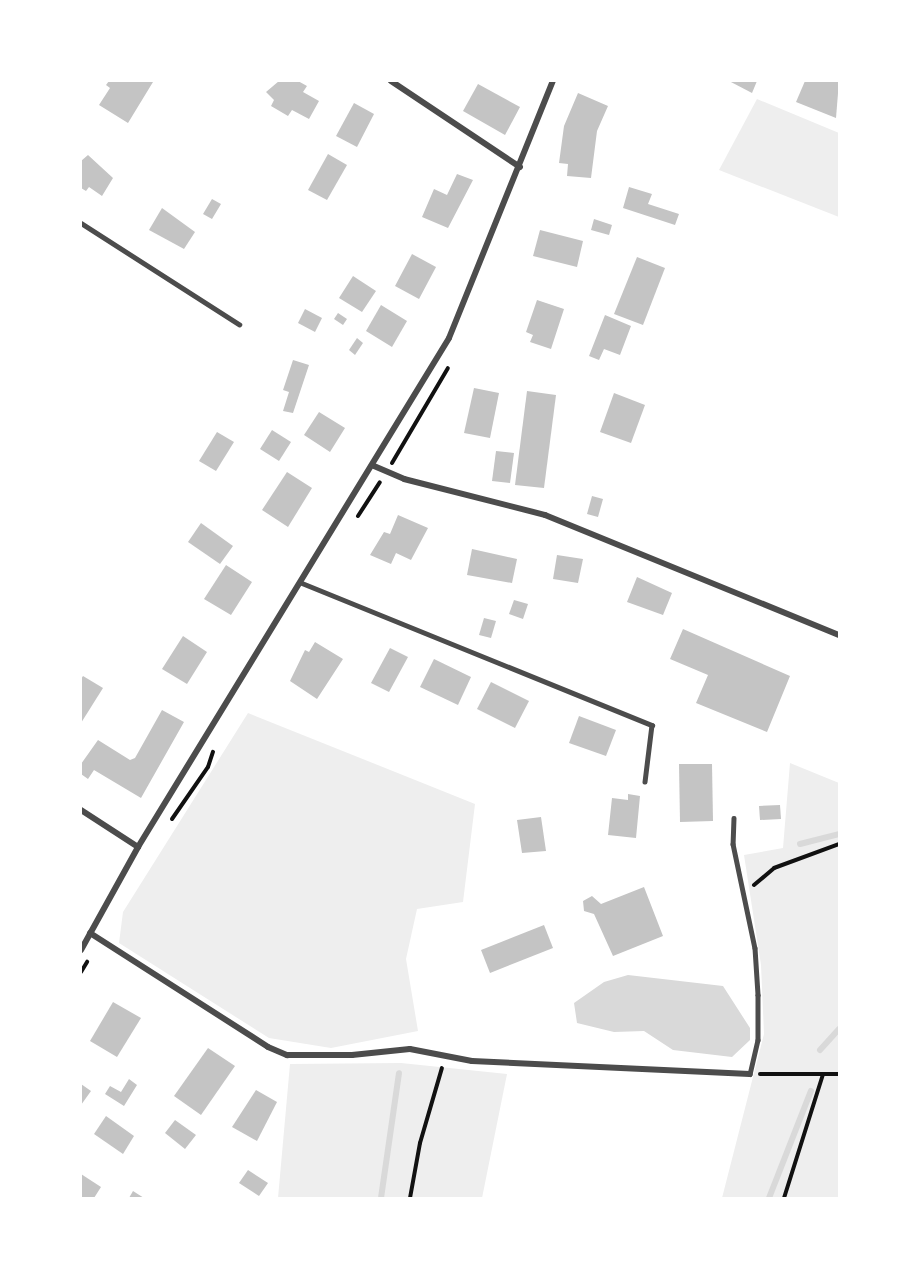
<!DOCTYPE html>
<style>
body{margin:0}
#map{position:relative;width:920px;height:1279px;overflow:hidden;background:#fff;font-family:Rubik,sans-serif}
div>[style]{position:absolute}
.green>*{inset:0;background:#eee}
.water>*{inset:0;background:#d9d9d9}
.stream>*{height:6px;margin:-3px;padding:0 3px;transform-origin:3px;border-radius:3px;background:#d9d9d9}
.building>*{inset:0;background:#c4c4c4}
.path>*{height:4px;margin:-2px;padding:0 2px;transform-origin:2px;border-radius:2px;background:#111}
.service>*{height:4.5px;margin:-2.25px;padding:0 2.25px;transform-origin:2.25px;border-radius:2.25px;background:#4c4c4c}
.minor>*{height:6px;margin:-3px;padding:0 3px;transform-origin:3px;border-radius:3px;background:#4c4c4c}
span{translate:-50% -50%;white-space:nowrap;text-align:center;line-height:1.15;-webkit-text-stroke:4.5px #fff;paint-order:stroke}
.frame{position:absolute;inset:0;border:82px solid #fff;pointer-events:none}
</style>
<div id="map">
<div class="green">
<i style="clip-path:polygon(757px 99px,839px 133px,839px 217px,719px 170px)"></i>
<i style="clip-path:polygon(248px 713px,475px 804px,463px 902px,417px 909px,406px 959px,418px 1031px,331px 1048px,269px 1038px,119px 943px,123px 912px)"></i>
<i style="clip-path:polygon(790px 763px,839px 783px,839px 1198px,722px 1198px,764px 1034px,761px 965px,744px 855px,783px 848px)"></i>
<i style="clip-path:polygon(401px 1063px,507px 1074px,482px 1198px,278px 1198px,290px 1064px)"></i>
</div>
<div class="water">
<i style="clip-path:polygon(628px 975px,723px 986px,750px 1028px,750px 1040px,732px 1057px,673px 1050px,644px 1031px,614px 1032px,577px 1023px,574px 1003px,604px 982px)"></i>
</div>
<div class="stream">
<i style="left:800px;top:844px;width:40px;rotate:-14.4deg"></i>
<i style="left:820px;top:1050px;width:28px;rotate:-48deg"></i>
<i style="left:381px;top:1198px;width:126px;rotate:-81.8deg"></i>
<i style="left:769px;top:1198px;width:115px;rotate:-68.6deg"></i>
</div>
<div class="building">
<i style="clip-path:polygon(109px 81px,153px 82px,128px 123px,99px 105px,110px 88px,106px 85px)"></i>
<i style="clip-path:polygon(279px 81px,298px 81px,307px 86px,303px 92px,319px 101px,309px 119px,292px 110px,288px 116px,271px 106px,274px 100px,266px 92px)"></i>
<i style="clip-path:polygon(729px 81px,757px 81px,752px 93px)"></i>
<i style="clip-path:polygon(805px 81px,839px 81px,836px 118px,796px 102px)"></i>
<i style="clip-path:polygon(478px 84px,520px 107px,505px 135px,463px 111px)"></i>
<i style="clip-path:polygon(578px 93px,608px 106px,597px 131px,591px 178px,567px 176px,568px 164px,559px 163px,564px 126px)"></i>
<i style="clip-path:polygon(354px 103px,374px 114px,357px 147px,336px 136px)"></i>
<i style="clip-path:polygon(328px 154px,347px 165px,327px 200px,308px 190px)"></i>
<i style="clip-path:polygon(88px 155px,113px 178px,102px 196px,89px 187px,86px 191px,81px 188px,81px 161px)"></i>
<i style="clip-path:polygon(457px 174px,473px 180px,448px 228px,422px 217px,434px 189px,447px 195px)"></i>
<i style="clip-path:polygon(629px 187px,652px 194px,648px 204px,679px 214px,675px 225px,623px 208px)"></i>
<i style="clip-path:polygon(212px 199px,221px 204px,212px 219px,203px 214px)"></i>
<i style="clip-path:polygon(162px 208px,195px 232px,184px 249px,149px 230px)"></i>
<i style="clip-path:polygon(594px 219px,612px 225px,609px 235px,591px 230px)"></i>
<i style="clip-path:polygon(540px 230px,583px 241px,577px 267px,533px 256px)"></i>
<i style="clip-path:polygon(412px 254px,436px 267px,419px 299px,395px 286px)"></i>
<i style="clip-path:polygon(637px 257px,665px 268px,643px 325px,614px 314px)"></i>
<i style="clip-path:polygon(353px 276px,376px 291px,362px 312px,339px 298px)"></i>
<i style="clip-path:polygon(537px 300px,564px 309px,551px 349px,530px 342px,533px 335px,526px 332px)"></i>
<i style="clip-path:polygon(381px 305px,407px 321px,392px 347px,366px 331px)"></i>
<i style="clip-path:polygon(305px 309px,322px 318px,315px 332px,298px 323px)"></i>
<i style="clip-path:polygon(338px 313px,347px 319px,343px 325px,334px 319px)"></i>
<i style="clip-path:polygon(605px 315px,631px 326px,620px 355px,604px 349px,599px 360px,589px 356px)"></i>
<i style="clip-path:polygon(357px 338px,363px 343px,355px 355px,349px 350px)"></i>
<i style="clip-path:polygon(293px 360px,309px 365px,293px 413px,283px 411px,289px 392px,283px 390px)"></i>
<i style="clip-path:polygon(474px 388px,499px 393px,490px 438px,464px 433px)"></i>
<i style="clip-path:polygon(527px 391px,556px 395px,544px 488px,515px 485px)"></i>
<i style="clip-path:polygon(614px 393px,645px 405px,631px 443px,600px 432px)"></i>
<i style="clip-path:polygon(319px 412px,345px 428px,330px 452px,304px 435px)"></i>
<i style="clip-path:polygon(272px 430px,291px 442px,279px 461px,260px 449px)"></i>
<i style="clip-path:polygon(217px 432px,234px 442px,216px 471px,199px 461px)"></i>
<i style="clip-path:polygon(496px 451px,514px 453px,510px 483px,492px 481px)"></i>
<i style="clip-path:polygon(287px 472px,312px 488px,288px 527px,262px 510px)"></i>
<i style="clip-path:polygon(592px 496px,603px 499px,598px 517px,587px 514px)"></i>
<i style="clip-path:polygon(398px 515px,428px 528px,411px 560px,396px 553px,391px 564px,370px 555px,384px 532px,390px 534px)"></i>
<i style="clip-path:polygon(201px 523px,233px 546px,220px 564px,188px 542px)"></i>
<i style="clip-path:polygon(472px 549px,517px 559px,512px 583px,467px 575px)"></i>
<i style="clip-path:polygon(557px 555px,583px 559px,578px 583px,553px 579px)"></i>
<i style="clip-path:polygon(226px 565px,252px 582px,231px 615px,204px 599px)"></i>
<i style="clip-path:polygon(637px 577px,672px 593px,663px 615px,627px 602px)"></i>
<i style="clip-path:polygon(514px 600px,528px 604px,523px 619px,509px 614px)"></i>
<i style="clip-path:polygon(484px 618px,496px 621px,491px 638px,479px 635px)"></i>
<i style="clip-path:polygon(683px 629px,790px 676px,767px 732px,696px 703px,708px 675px,670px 659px)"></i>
<i style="clip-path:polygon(183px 636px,207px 652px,187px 684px,162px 669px)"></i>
<i style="clip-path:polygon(315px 642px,343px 659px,317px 699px,290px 681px,305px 650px,309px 652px)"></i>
<i style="clip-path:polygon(390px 648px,408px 657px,389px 692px,371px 683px)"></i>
<i style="clip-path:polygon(434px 659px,471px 677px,458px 705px,420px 687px)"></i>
<i style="clip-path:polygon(83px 676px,103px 688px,81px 723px,81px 679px)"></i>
<i style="clip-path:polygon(491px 682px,529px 701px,515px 728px,477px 709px)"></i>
<i style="clip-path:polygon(162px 710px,184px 722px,141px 798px,94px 770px,88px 779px,81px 774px,81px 764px,98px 740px,130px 760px,135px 758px)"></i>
<i style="clip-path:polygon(579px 716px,616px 730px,606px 756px,569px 743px)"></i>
<i style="clip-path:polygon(679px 764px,712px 764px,713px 821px,680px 822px)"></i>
<i style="clip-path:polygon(628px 794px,640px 796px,636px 838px,608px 835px,612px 798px,628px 800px)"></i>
<i style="clip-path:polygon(780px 805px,781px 819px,760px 820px,759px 806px)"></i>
<i style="clip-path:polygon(541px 817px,546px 851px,522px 853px,517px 820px)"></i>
<i style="clip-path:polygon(644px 887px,663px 936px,613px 956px,594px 914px,584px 911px,583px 901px,592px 896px,601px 904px)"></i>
<i style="clip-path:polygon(544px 925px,553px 948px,490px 973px,481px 950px)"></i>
<i style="clip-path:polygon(113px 1002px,141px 1018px,117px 1057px,90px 1041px)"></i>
<i style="clip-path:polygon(208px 1048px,235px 1066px,201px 1115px,174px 1096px)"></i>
<i style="clip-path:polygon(129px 1079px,137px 1085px,124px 1106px,105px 1094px,110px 1086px,121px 1092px)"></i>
<i style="clip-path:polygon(81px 1084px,91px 1091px,81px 1105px)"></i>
<i style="clip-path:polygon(256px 1090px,277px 1102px,257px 1141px,232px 1127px)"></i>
<i style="clip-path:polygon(106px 1116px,134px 1136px,123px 1154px,94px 1134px)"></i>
<i style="clip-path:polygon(175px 1120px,196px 1135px,185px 1149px,165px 1133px)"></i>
<i style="clip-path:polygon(248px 1170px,268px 1183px,259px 1196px,239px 1183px)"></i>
<i style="clip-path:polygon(81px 1174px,101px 1187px,94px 1198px,81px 1198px)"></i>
<i style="clip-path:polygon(133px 1191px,144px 1198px,129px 1198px)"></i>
</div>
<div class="path">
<i style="left:392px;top:463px;width:110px;rotate:-59.5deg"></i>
<i style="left:358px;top:516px;width:40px;rotate:-57.1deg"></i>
<i style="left:172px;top:819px;width:63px;rotate:-55.3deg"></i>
<i style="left:208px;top:767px;width:16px;rotate:-72deg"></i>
<i style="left:754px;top:885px;width:26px;rotate:-40deg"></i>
<i style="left:774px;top:868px;width:69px;rotate:-20.3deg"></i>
<i style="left:81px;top:972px;width:12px;rotate:-59deg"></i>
<i style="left:760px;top:1074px;width:79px"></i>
<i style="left:410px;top:1198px;width:56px;rotate:-79.7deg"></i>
<i style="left:420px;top:1143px;width:78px;rotate:-73.7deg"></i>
<i style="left:784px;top:1198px;width:130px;rotate:-72.5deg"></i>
</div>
<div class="service">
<i style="left:81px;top:223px;width:188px;rotate:32.6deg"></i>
<i style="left:302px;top:583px;width:378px;rotate:22.1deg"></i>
<i style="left:652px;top:725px;width:57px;rotate:97deg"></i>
<i style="left:734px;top:818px;width:26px;rotate:92deg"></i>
<i style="left:733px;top:844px;width:106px;rotate:78.1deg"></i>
<i style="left:755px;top:948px;width:47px;rotate:86.3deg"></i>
<i style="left:758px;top:995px;width:45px;rotate:90deg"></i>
<i style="left:758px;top:1040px;width:35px;rotate:103deg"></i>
</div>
<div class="minor">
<i style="left:391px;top:81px;width:155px;rotate:33.7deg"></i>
<i style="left:374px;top:466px;width:33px;rotate:23deg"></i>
<i style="left:404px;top:479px;width:146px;rotate:14.3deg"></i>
<i style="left:545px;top:515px;width:318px;rotate:22.2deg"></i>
<i style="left:81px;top:810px;width:68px;rotate:33deg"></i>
<i style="left:90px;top:933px;width:211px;rotate:32.6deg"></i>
<i style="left:268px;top:1047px;width:21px;rotate:23deg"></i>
<i style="left:287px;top:1055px;width:65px"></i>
<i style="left:352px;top:1055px;width:58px;rotate:-5.9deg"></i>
<i style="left:410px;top:1049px;width:63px;rotate:11deg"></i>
<i style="left:472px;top:1061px;width:278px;rotate:2.7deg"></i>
<i style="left:81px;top:950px;width:118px;rotate:-61deg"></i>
<i style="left:138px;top:847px;width:596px;rotate:-58.57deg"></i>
<i style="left:449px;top:338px;width:277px;rotate:-68deg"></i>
</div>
<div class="frame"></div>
</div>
